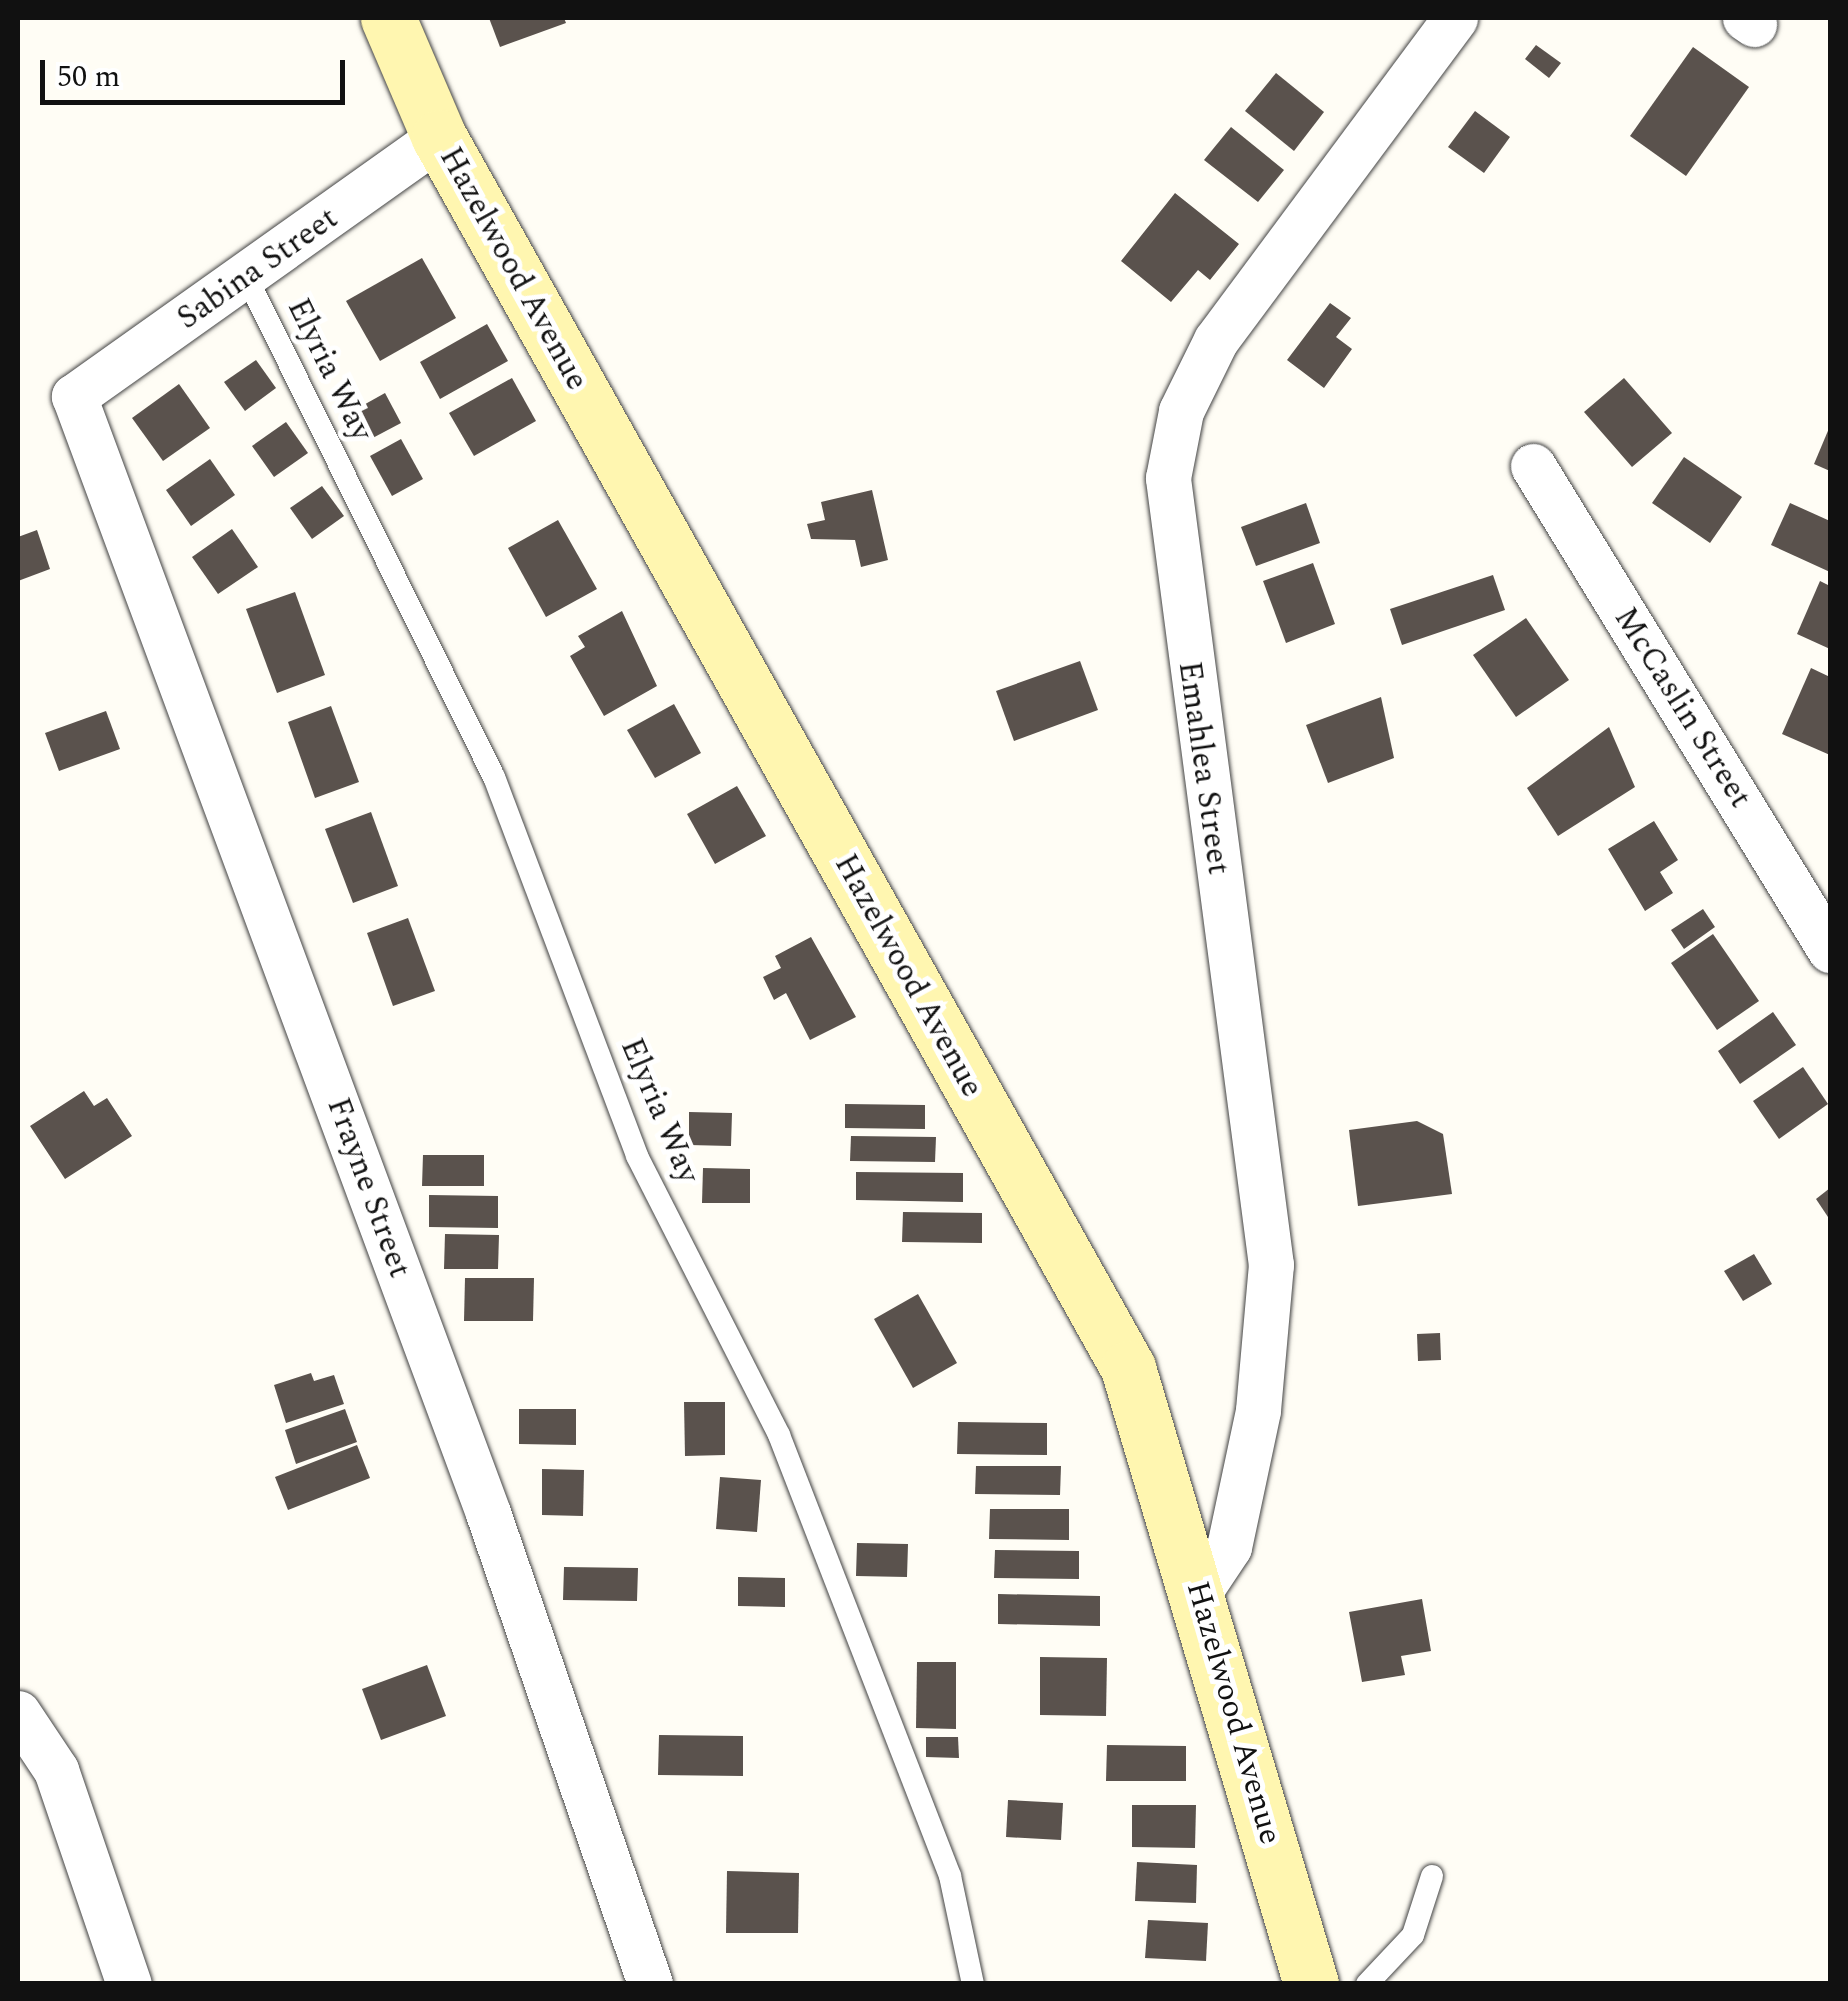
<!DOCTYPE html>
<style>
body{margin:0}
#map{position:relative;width:1848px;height:2001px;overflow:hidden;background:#fffdf5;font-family:Spectral,serif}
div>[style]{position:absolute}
.building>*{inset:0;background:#5a524d}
.roads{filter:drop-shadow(0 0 2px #444) drop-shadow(0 0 2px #444)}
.lane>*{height:22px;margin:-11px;padding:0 11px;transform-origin:11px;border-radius:11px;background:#fff}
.street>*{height:45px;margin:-22.5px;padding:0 22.5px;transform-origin:22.5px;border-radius:22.5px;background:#fff}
.secondary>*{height:55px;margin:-27.5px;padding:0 27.5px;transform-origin:27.5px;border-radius:27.5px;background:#fff6b0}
span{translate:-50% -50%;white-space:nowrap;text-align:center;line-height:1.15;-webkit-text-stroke:10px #fff;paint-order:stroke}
.street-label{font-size:32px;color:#111}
.frame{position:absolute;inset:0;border:20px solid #111;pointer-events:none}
.scale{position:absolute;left:40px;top:60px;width:305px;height:45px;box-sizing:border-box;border:5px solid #111;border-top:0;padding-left:12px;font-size:30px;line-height:35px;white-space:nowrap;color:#111;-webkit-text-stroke:8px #fff;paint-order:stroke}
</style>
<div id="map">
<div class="building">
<i style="clip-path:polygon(489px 18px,564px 18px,566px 23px,500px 47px)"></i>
<i style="clip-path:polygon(1536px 45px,1561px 63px,1549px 78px,1525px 59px)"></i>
<i style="clip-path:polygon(1693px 47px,1749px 87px,1686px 176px,1630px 136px)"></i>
<i style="clip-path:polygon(1276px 73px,1324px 112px,1294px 151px,1245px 111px)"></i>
<i style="clip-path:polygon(1475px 111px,1510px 137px,1484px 173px,1448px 147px)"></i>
<i style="clip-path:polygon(1231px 127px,1284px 170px,1258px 202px,1204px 160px)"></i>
<i style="clip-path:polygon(1175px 193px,1239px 244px,1210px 280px,1198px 270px,1171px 302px,1121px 261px)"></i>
<i style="clip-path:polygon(422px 258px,456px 318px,380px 361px,346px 301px)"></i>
<i style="clip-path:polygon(1330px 303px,1351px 318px,1336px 337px,1352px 349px,1324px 388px,1287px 360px)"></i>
<i style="clip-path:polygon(487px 324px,508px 361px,440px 399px,420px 362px)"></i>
<i style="clip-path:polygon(256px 360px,276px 388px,245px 411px,224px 382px)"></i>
<i style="clip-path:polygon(512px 378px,536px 421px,474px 456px,449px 413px)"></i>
<i style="clip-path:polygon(1624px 378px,1672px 433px,1632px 467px,1584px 412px)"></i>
<i style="clip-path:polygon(179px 384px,210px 428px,163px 461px,132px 418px)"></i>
<i style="clip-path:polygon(385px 393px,401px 423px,367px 441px,351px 412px)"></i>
<i style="clip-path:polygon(286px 422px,308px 453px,274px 477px,252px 446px)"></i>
<i style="clip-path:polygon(1830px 426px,1830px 471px,1814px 464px)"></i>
<i style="clip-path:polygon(401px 439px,423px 479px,392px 496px,370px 456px)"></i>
<i style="clip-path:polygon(1684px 457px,1742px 497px,1710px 543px,1652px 503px)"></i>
<i style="clip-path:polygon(210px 459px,235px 495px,191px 526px,166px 490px)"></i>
<i style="clip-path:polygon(322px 486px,344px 516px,312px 539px,290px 508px)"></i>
<i style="clip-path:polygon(872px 490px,888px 560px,861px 567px,855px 540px,811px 539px,807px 524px,825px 520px,821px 502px)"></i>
<i style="clip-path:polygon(1306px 503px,1320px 543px,1256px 566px,1241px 527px)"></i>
<i style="clip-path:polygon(1790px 503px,1830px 521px,1830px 572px,1771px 545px)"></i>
<i style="clip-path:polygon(558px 520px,597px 589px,546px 617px,508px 548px)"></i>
<i style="clip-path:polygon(232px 529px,258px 567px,218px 594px,192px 557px)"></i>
<i style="clip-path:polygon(37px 530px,50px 569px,18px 581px,18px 537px)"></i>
<i style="clip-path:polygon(1313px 563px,1335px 624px,1286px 643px,1263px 581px)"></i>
<i style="clip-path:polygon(1493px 575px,1505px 610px,1402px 645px,1390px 609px)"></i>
<i style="clip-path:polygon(1820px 581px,1830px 586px,1830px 649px,1797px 634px)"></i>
<i style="clip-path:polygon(295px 592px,325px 675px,277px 693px,246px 609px)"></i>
<i style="clip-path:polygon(622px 611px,657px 686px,604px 716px,570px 656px,585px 647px,578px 636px)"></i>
<i style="clip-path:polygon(1526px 618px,1569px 680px,1516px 717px,1473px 655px)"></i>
<i style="clip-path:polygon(1080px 661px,1098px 710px,1014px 741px,996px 691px)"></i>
<i style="clip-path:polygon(1811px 668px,1830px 677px,1830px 755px,1782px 734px)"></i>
<i style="clip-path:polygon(1381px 697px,1394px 758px,1328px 783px,1306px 725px)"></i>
<i style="clip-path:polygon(674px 704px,701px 753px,655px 778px,627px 730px)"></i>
<i style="clip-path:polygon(331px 706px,359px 782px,315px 798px,288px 722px)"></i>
<i style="clip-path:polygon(106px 711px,120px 749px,59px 771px,45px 733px)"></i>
<i style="clip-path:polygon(1609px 727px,1635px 787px,1558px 836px,1527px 788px)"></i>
<i style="clip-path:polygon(737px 786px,766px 836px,715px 864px,687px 814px)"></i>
<i style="clip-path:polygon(371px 812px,398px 886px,353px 903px,325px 829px)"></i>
<i style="clip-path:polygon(1654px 821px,1678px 860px,1660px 872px,1673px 893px,1645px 911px,1608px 849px)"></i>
<i style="clip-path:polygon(1703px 909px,1715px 927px,1684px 949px,1671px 930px)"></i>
<i style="clip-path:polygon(408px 918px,435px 991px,393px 1006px,367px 933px)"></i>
<i style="clip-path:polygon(1713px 934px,1759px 1001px,1717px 1030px,1671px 963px)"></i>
<i style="clip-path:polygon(811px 937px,856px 1017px,810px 1040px,786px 993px,774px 1000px,763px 977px,781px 968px,775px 956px)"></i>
<i style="clip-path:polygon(1773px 1012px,1796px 1045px,1740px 1084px,1718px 1051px)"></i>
<i style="clip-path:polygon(1803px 1067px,1828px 1104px,1779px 1139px,1753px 1101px)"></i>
<i style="clip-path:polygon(84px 1091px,94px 1106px,107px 1098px,132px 1136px,65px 1179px,30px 1126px)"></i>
<i style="clip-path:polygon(845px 1104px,925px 1105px,925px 1129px,845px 1128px)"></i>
<i style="clip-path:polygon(689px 1112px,732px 1113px,731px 1146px,689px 1145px)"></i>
<i style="clip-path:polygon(1417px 1121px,1443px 1134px,1452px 1194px,1358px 1206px,1349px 1130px)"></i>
<i style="clip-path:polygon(851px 1136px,936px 1137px,935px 1162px,850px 1161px)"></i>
<i style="clip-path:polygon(423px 1155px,484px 1155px,484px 1186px,422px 1186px)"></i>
<i style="clip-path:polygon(703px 1168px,750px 1169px,750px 1203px,702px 1203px)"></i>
<i style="clip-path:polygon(856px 1172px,963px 1173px,963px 1202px,856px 1200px)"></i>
<i style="clip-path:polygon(1830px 1188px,1830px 1220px,1816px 1199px)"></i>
<i style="clip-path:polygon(429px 1195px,498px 1196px,498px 1228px,429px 1227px)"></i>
<i style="clip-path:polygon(903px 1212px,982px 1213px,982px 1243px,902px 1242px)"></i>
<i style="clip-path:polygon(445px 1234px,499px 1235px,498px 1269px,444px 1269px)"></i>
<i style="clip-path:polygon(1754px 1254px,1772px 1284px,1743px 1301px,1724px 1271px)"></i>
<i style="clip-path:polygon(465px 1278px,534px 1278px,533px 1321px,464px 1321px)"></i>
<i style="clip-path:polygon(918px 1294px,957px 1363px,913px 1388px,874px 1319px)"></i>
<i style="clip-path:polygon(1440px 1333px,1441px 1360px,1418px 1361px,1417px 1334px)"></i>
<i style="clip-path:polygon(311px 1373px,314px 1381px,334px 1375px,344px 1404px,286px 1423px,274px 1385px)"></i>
<i style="clip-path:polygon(684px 1402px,725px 1402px,725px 1455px,685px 1456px)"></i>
<i style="clip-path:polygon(345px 1409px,357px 1442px,296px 1464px,285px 1430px)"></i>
<i style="clip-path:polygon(519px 1409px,576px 1409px,576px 1445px,519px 1444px)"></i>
<i style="clip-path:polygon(958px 1422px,1047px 1423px,1047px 1455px,957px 1454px)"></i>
<i style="clip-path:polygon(357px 1445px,370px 1478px,288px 1510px,275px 1477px)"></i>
<i style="clip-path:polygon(976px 1466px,1061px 1466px,1060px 1495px,975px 1494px)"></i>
<i style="clip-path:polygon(542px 1469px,584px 1470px,583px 1516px,542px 1515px)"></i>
<i style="clip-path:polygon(720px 1477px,761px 1480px,757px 1532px,716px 1529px)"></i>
<i style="clip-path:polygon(990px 1509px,1069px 1509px,1069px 1540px,989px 1539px)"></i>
<i style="clip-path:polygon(857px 1543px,908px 1544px,907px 1577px,856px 1576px)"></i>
<i style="clip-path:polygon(995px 1550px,1079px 1551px,1079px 1579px,994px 1578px)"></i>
<i style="clip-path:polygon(564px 1567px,638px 1568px,637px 1601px,563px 1600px)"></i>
<i style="clip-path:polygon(738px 1577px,785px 1578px,785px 1607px,738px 1606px)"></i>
<i style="clip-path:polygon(998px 1594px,1100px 1596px,1100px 1626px,998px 1624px)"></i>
<i style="clip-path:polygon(1422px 1599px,1431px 1651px,1401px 1656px,1405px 1675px,1362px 1682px,1349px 1612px)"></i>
<i style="clip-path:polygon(1040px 1657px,1107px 1658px,1106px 1716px,1040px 1715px)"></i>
<i style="clip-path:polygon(917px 1662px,956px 1662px,956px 1729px,916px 1728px)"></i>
<i style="clip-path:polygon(427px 1665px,446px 1716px,381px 1740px,362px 1689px)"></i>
<i style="clip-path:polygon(659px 1735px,743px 1736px,743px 1776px,658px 1775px)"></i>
<i style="clip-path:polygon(926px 1737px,958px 1737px,959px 1758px,926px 1757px)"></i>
<i style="clip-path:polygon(1107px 1745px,1186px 1746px,1186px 1781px,1106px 1781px)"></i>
<i style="clip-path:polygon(1008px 1800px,1063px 1803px,1061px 1840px,1006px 1837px)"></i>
<i style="clip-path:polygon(1132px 1805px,1196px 1805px,1195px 1848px,1132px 1847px)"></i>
<i style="clip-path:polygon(1137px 1862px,1197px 1865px,1196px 1903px,1135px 1901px)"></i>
<i style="clip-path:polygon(727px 1871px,799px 1873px,798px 1933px,726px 1933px)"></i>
<i style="clip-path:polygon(1148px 1920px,1208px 1923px,1206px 1961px,1145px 1958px)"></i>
</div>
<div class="roads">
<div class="lane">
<i style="left:247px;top:278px;width:557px;rotate:63.67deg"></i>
<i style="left:494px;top:777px;width:405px;rotate:69.3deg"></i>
<i style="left:637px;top:1156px;width:313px;rotate:63deg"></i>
<i style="left:779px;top:1435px;width:473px;rotate:68.8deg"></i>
<i style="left:950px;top:1876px;width:110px;rotate:78deg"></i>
<i style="left:1367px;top:1984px;width:67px;rotate:-46.8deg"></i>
<i style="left:1413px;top:1935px;width:62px;rotate:-72.1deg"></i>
</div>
<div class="street">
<i style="left:1745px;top:18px;width:11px;rotate:34deg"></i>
<i style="left:439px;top:137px;width:448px;rotate:144.6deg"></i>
<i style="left:74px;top:396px;width:1191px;rotate:69.66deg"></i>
<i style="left:488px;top:1513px;width:498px;rotate:71deg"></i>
<i style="left:1533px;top:466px;width:568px;rotate:58.47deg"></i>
<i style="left:1199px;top:1592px;width:54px;rotate:-56.3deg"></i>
<i style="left:1229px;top:1547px;width:140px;rotate:-78deg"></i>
<i style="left:1258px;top:1410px;width:146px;rotate:-84.9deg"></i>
<i style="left:1271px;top:1265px;width:794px;rotate:-97.46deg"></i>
<i style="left:1168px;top:478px;width:68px;rotate:-79deg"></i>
<i style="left:1181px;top:411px;width:79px;rotate:-63.8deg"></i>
<i style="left:1216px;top:340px;width:401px;rotate:-53.4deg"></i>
<i style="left:18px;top:1713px;width:69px;rotate:56.3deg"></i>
<i style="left:56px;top:1770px;width:226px;rotate:71.2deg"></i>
</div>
<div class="secondary">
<i style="left:388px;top:18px;width:129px;rotate:66.8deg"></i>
<i style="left:439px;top:137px;width:1411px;rotate:60.76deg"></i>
<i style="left:1128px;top:1368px;width:643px;rotate:73.45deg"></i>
</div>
</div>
<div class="street-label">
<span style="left:258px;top:269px;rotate:-35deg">Sabina Street</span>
<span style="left:513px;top:269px;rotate:61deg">Hazelwood Avenue</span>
<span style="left:329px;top:370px;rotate:64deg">Elyria Way</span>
<span style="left:1682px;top:708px;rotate:58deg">McCaslin Street</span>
<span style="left:1203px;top:768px;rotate:82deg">Emahlea Street</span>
<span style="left:908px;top:976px;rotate:61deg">Hazelwood Avenue</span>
<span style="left:659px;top:1111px;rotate:67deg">Elyria Way</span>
<span style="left:368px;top:1188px;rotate:70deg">Frayne Street</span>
<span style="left:1233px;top:1713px;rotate:74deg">Hazelwood Avenue</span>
</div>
<div class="frame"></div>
<div class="scale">50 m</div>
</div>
